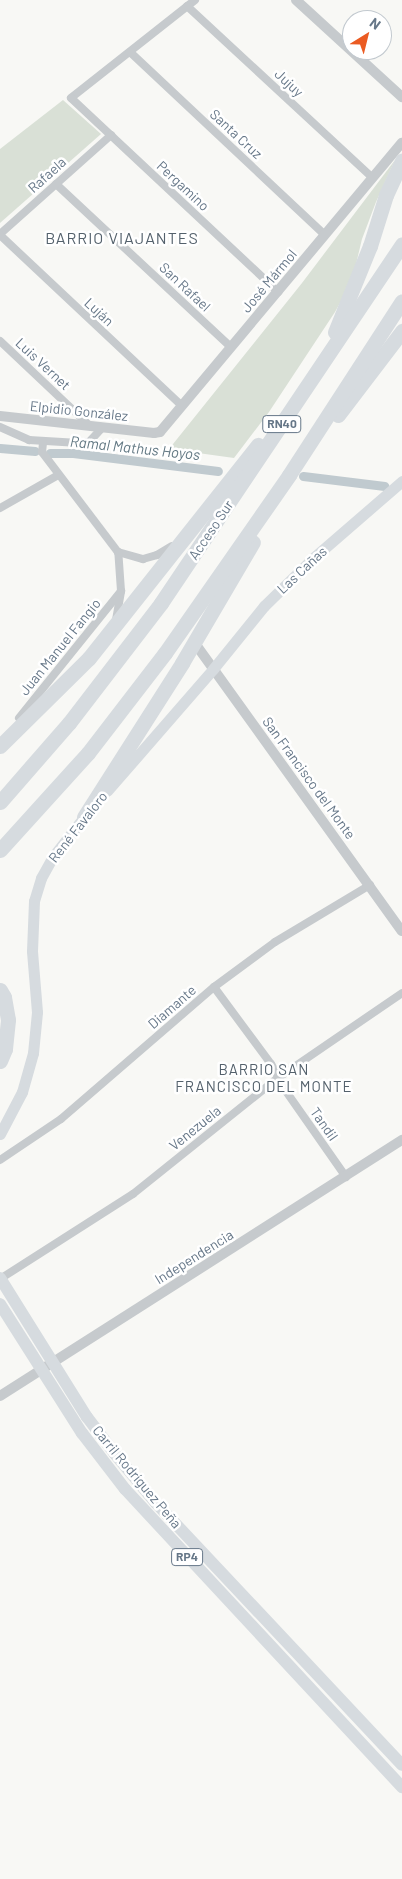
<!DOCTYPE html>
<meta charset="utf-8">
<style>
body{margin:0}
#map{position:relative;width:402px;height:1879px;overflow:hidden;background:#f8f8f5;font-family:Barlow,sans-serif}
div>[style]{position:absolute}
.green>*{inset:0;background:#d9e0d6}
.canal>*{height:9px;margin:-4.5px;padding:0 4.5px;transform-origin:4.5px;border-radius:4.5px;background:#c0cacf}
.minor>*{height:8px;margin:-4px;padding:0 4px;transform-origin:4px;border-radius:4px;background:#c6cacd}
.tertiary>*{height:10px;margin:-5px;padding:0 5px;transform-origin:5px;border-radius:5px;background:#c6cacd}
.secondary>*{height:11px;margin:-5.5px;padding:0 5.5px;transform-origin:5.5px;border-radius:5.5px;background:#d6dbdf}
.primary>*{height:12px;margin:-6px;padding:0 6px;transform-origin:6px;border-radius:6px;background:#d6dbdf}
.motorway>*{height:15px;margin:-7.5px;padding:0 7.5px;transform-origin:7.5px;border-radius:7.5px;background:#d6dbdf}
span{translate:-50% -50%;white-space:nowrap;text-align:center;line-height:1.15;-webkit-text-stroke:5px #fff;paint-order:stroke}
.shield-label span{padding:1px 4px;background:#fff;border:1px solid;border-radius:4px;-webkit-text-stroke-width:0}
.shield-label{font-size:12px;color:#678;font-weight:700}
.street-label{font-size:14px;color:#678}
.water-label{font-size:15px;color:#627883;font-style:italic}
.neighbourhood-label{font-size:15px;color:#54616c;letter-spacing:1px}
.quarter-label{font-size:16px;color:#54616c;letter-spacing:1px}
.north{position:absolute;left:342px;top:10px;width:50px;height:50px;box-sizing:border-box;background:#fff;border:1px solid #c2c9cf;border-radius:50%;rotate:36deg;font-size:14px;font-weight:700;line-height:20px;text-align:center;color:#678}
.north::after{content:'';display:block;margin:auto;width:18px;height:22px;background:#eb5b22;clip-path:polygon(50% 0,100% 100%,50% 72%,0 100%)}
</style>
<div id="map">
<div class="green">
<i style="clip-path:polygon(63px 100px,101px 134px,0 223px,0 149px)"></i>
<i style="clip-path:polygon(395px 160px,376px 202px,362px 239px,352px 281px,335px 312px,269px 412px,234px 458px,169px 449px,302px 283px)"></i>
</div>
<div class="canal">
<i style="left:0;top:448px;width:35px;rotate:5deg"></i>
<i style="left:50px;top:453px;width:23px"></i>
<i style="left:73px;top:453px;width:146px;rotate:7.1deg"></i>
<i style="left:303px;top:476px;width:82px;rotate:7deg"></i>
</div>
<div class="minor">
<i style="left:195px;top:0;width:158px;rotate:141.7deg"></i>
<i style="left:71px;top:98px;width:284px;rotate:43.1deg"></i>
<i style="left:187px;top:6px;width:253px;rotate:42.8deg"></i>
<i style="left:130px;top:52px;width:267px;rotate:43.2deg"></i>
<i style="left:56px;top:184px;width:239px;rotate:43deg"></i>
<i style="left:0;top:234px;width:149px;rotate:-41.7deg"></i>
<i style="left:0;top:235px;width:250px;rotate:43.2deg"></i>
<i style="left:0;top:341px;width:124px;rotate:43.4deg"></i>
<i style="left:0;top:427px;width:32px;rotate:24deg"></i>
<i style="left:29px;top:440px;width:50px;rotate:3.4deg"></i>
<i style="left:79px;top:443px;width:10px;rotate:-6deg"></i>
<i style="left:89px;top:442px;width:19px;rotate:-47deg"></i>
<i style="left:43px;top:443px;width:9px;rotate:96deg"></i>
<i style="left:42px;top:452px;width:126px;rotate:52.8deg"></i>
<i style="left:118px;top:552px;width:26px;rotate:16deg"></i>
<i style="left:143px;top:559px;width:15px;rotate:-16deg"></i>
<i style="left:157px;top:555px;width:17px;rotate:-31deg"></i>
<i style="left:0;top:508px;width:67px;rotate:-29.6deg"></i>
<i style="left:116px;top:620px;width:29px;rotate:-80deg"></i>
<i style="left:121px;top:591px;width:39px;rotate:-94deg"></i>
<i style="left:19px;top:718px;width:163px;rotate:-51.2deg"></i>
<i style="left:214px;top:987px;width:96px;rotate:53.5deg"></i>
<i style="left:271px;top:1064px;width:26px;rotate:62deg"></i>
<i style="left:283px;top:1087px;width:110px;rotate:55deg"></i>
<i style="left:0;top:1160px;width:73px;rotate:-33.9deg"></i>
<i style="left:61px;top:1119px;width:202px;rotate:-40.8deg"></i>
<i style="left:214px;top:987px;width:76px;rotate:-36.4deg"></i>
<i style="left:275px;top:942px;width:111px;rotate:-31deg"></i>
<i style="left:0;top:1279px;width:158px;rotate:-32.6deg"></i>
<i style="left:133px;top:1194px;width:186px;rotate:-38.7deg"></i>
<i style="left:278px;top:1078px;width:150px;rotate:-34.4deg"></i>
</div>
<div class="tertiary">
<i style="left:296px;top:0;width:144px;rotate:42.5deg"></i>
<i style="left:0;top:416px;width:155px;rotate:6.3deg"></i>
<i style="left:154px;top:433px;width:6px;rotate:-9deg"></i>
<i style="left:160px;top:432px;width:377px;rotate:-50.1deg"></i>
<i style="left:194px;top:642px;width:356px;rotate:54.3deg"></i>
<i style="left:0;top:1396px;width:477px;rotate:-32.5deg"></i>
</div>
<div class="secondary">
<i style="left:107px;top:791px;width:162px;rotate:-49deg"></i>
<i style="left:213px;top:669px;width:81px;rotate:-51deg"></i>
<i style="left:264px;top:606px;width:67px;rotate:-44.4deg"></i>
<i style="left:312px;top:559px;width:119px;rotate:-40.9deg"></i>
<i style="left:0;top:1134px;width:47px;rotate:-62.4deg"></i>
<i style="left:22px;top:1092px;width:41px;rotate:-74.2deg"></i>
<i style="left:33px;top:1053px;width:41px;rotate:-84.4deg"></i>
<i style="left:37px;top:1012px;width:61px;rotate:-94.7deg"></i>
<i style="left:32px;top:951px;width:50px;rotate:-87.7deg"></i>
<i style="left:34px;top:901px;width:24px;rotate:-73deg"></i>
<i style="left:41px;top:878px;width:23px;rotate:-61deg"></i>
<i style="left:52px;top:858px;width:58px;rotate:-52deg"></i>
</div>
<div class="primary">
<i style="left:0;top:1278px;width:164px;rotate:58deg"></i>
<i style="left:87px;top:1417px;width:46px;rotate:52.9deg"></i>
<i style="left:115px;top:1454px;width:64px;rotate:50.1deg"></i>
<i style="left:156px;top:1503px;width:359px;rotate:46.8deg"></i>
<i style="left:0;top:1304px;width:153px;rotate:57.6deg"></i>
<i style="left:82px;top:1433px;width:71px;rotate:52.5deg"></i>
<i style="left:125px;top:1489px;width:407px;rotate:47.1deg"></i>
</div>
<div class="motorway">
<i style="left:335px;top:332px;width:93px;rotate:-67.9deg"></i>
<i style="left:370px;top:246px;width:53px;rotate:-72.6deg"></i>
<i style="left:386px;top:195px;width:38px;rotate:-65deg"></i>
<i style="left:338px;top:415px;width:106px;rotate:-52.7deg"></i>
<i style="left:0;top:746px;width:125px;rotate:-44.7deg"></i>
<i style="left:89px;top:658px;width:272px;rotate:-51.6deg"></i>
<i style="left:0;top:802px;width:105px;rotate:-48.9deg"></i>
<i style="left:69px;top:723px;width:151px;rotate:-52.5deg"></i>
<i style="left:161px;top:603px;width:432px;rotate:-56.1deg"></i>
<i style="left:84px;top:817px;width:183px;rotate:-57.5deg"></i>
<i style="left:182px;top:663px;width:140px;rotate:-59.6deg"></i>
<i style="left:0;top:850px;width:131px;rotate:-47.8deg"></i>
<i style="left:88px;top:753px;width:126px;rotate:-52.4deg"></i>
<i style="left:165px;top:653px;width:217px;rotate:-55.1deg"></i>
<i style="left:289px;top:475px;width:207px;rotate:-57deg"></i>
<i style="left:0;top:990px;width:8px;rotate:60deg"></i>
<i style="left:4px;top:997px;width:23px;rotate:80deg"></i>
<i style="left:8px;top:1020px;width:29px;rotate:96deg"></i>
<i style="left:5px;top:1049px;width:13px;rotate:113deg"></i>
</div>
<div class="shield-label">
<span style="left:282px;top:424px">RN40</span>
<span style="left:187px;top:1557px">RP4</span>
</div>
<div class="street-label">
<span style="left:289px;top:83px;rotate:43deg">Jujuy</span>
<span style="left:236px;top:134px;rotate:43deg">Santa Cruz</span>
<span style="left:47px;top:175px;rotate:-42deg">Rafaela</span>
<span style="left:183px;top:186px;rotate:43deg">Pergamino</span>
<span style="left:269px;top:281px;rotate:-50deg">José Mármol</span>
<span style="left:185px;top:287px;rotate:43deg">San Rafael</span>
<span style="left:99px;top:312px;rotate:43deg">Luján</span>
<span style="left:43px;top:364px;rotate:43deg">Luis Vernet</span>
<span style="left:79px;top:411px;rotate:6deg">Elpidio González</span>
<span style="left:211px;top:530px;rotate:-56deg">Acceso Sur</span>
<span style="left:302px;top:570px;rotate:-43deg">Las Cañas</span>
<span style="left:60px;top:647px;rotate:-51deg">Juan Manuel Fangio</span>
<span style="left:309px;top:778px;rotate:54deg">San Francisco del Monte</span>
<span style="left:78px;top:827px;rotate:-52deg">René Favaloro</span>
<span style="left:172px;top:1007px;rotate:-41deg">Diamante</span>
<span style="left:324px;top:1124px;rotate:55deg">Tandil</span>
<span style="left:195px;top:1128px;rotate:-39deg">Venezuela</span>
<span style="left:194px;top:1257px;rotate:-32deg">Independencia</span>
<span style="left:137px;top:1477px;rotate:50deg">Carril Rodríguez Peña</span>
</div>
<div class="water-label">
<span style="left:135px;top:448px;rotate:6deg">Ramal Mathus Hoyos</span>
</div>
<div class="neighbourhood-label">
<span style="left:264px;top:1078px">BARRIO SAN<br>FRANCISCO DEL MONTE</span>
</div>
<div class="quarter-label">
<span style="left:122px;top:238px">BARRIO VIAJANTES</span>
</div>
<div class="north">N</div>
</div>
